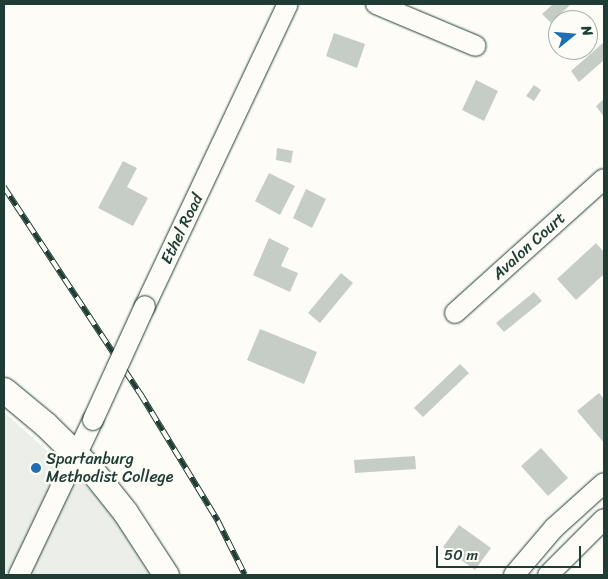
<!DOCTYPE html>
<style>
body{margin:0}
#map{position:relative;width:608px;height:579px;overflow:hidden;background:#fdfcf7;font-family:Sriracha,sans-serif}
div>[style]{position:absolute}
.built>*{inset:0;background:#eceee9}
.building>*{inset:0;background:#c6cdc7}
.roads{filter:drop-shadow(0 0 1px #1f3d34) drop-shadow(0 0 1px #1f3d34)}
.minor>*{height:20px;margin:-10px;padding:0 10px;transform-origin:10px;border-radius:10px;background:#fdfcf7}
.tertiary>*{height:25px;margin:-12.5px;padding:0 12.5px;transform-origin:12.5px;border-radius:12.5px;background:#fdfcf7}
.rail>*{height:5.5px;margin-top:-2.75px;transform-origin:0;background:repeating-linear-gradient(90deg,#fdfcf7 0 11px,#1f3d34 0 22px);box-sizing:border-box;border-block:1px solid #1f3d34}
.bridges{filter:drop-shadow(0 0 1px #1f3d34) drop-shadow(0 0 1px #1f3d34)}
.minor-bridge>*{height:20px;margin:-10px;padding:0 10px;transform-origin:10px;border-radius:10px;background:#fdfcf7}
.dots>*{width:14px;height:14px;translate:-50% -50%;box-sizing:border-box;border:2px solid #fdfcf7;border-radius:50%}
span{translate:-50% -50%;white-space:nowrap;text-align:center;line-height:1.15;-webkit-text-stroke:4.5px #fdfcf7;paint-order:stroke}
.street-label{font-size:16px;color:#1f3d34}
.poi-label{font-size:16px;color:#1f3d34}
.left{translate:0 -50%;text-align:left}
.frame{position:absolute;inset:0;border:5px solid #1f3d34;pointer-events:none}
.north{position:absolute;left:548px;top:10px;width:50px;height:50px;box-sizing:border-box;background:#fdfcf7;border:1px solid #a4b0a9;border-radius:50%;rotate:73deg;font-size:14px;font-weight:700;line-height:20px;text-align:center;color:#1f3d34}
.north::after{content:'';display:block;margin:auto;width:18px;height:22px;background:#1f6fb2;clip-path:polygon(50% 0,100% 100%,50% 72%,0 100%)}
.scale{position:absolute;left:436px;top:546px;width:145px;height:22px;box-sizing:border-box;border:2px solid #1f3d34;border-top:0;padding-left:6px;font-size:15px;line-height:18px;white-space:nowrap;color:#1f3d34;-webkit-text-stroke:4px #fdfcf7;paint-order:stroke}
</style>
<div id="map">
<div class="built">
<i style="clip-path:polygon(4px 412px,105px 503px,150px 575px,4px 575px)"></i>
</div>
<div class="building">
<i style="clip-path:polygon(553px 4px,571px 4px,551px 23px,542px 14px)"></i>
<i style="clip-path:polygon(334px 33px,365px 44px,357px 68px,326px 56px)"></i>
<i style="clip-path:polygon(604px 42px,604px 60px,579px 82px,571px 71px)"></i>
<i style="clip-path:polygon(476px 80px,498px 91px,484px 121px,462px 110px)"></i>
<i style="clip-path:polygon(534px 85px,541px 90px,534px 101px,526px 96px)"></i>
<i style="clip-path:polygon(604px 99px,604px 117px,596px 106px)"></i>
<i style="clip-path:polygon(277px 148px,293px 151px,291px 163px,276px 160px)"></i>
<i style="clip-path:polygon(123px 161px,137px 168px,127px 187px,148px 198px,133px 226px,98px 208px)"></i>
<i style="clip-path:polygon(269px 173px,295px 186px,280px 215px,255px 201px)"></i>
<i style="clip-path:polygon(306px 189px,326px 199px,312px 228px,293px 218px)"></i>
<i style="clip-path:polygon(269px 238px,289px 248px,281px 266px,298px 273px,290px 292px,253px 275px)"></i>
<i style="clip-path:polygon(596px 243px,604px 252px,604px 274px,576px 300px,557px 279px)"></i>
<i style="clip-path:polygon(341px 273px,353px 283px,320px 323px,308px 313px)"></i>
<i style="clip-path:polygon(534px 292px,542px 301px,504px 332px,496px 323px)"></i>
<i style="clip-path:polygon(260px 329px,317px 352px,304px 384px,247px 360px)"></i>
<i style="clip-path:polygon(460px 364px,469px 373px,423px 417px,414px 408px)"></i>
<i style="clip-path:polygon(599px 393px,604px 399px,604px 443px,577px 411px)"></i>
<i style="clip-path:polygon(541px 448px,568px 478px,548px 496px,521px 466px)"></i>
<i style="clip-path:polygon(415px 456px,416px 469px,355px 473px,354px 460px)"></i>
<i style="clip-path:polygon(459px 525px,491px 548px,475px 570px,443px 547px)"></i>
</div>
<div class="roads">
<div class="minor">
<i style="left:376px;top:4px;width:108px;rotate:22.8deg"></i>
<i style="left:145px;top:306px;width:334px;rotate:-64.7deg"></i>
<i style="left:455px;top:313px;width:200px;rotate:-42deg"></i>
<i style="left:19px;top:575px;width:172px;rotate:-64.5deg"></i>
<i style="left:514px;top:575px;width:62px;rotate:-49.6deg"></i>
<i style="left:554px;top:528px;width:67px;rotate:-42deg"></i>
<i style="left:548px;top:575px;width:79px;rotate:-45deg"></i>
</div>
<div class="tertiary">
<i style="left:4px;top:390px;width:53px;rotate:39.7deg"></i>
<i style="left:45px;top:424px;width:63px;rotate:44.4deg"></i>
<i style="left:90px;top:468px;width:56px;rotate:51.5deg"></i>
<i style="left:125px;top:512px;width:75px;rotate:56.9deg"></i>
</div>
</div>
<div class="rail">
<i style="left:4px;top:187px;width:247px;rotate:56.6deg"></i>
<i style="left:140px;top:393px;width:150px;rotate:58.6deg"></i>
<i style="left:218px;top:521px;width:60px;rotate:63.4deg"></i>
</div>
<div class="bridges">
<div class="minor-bridge">
<i style="left:93px;top:420px;width:125px;rotate:-65.5deg"></i>
</div>
</div>
<div class="dots">
<i style="left:36px;top:468px;background:#1f6fb2"></i>
</div>
<div class="street-label">
<span style="left:182px;top:229px;rotate:-64deg">Ethel Road</span>
<span style="left:529px;top:246px;rotate:-42deg">Avalon Court</span>
</div>
<div class="poi-label">
<span class="left" style="left:46px;top:468px">Spartanburg<br>Methodist College</span>
</div>
<div class="frame"></div>
<div class="north">N</div>
<div class="scale">50 m</div>
</div>
